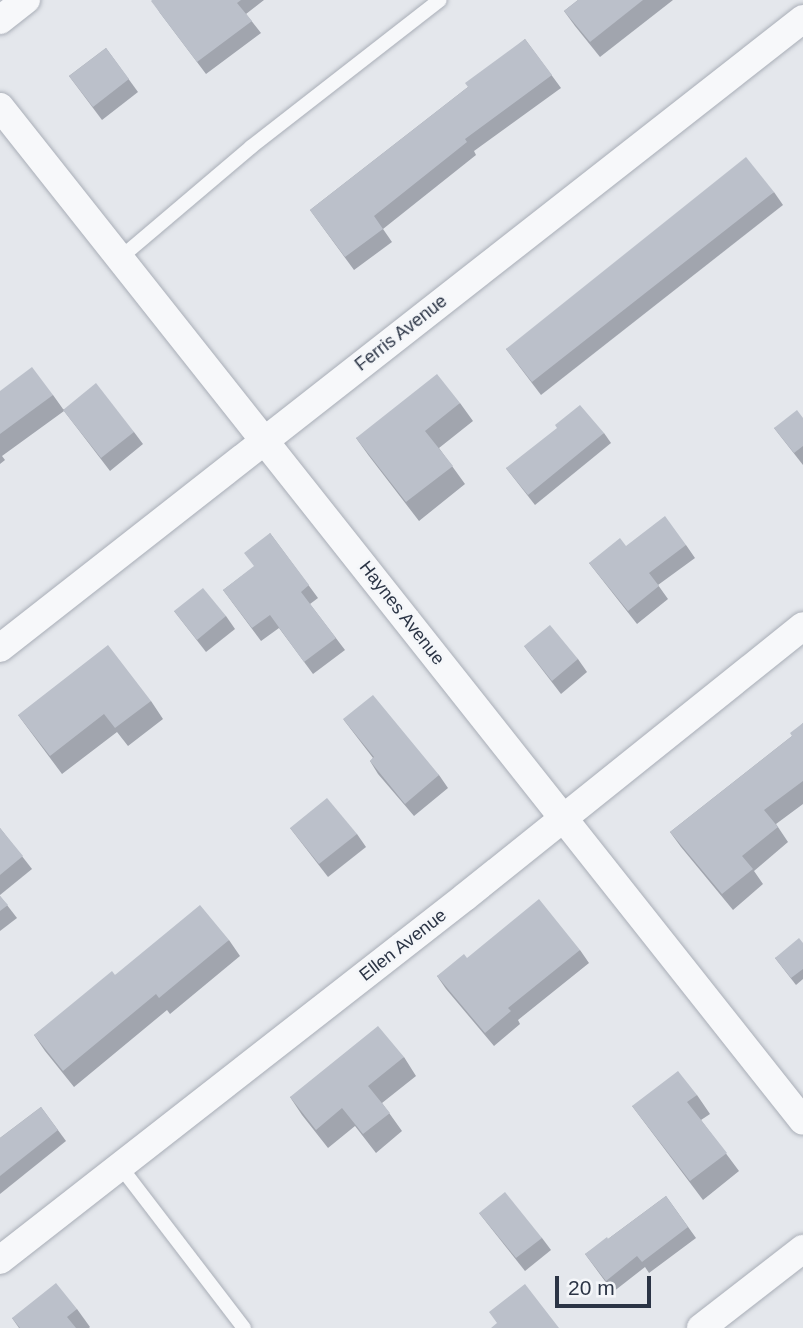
<!DOCTYPE html>
<style>
body{margin:0}
#map{position:relative;width:803px;height:1328px;overflow:hidden;background:#e4e7ec;font-family:Helvetica,sans-serif}
div>[style]{position:absolute}
.roads{filter:drop-shadow(0 0 2px #a9aeb7) drop-shadow(0 0 2px #a9aeb7)}
.lane>*{height:14px;margin:-7px;padding:0 7px;transform-origin:7px;border-radius:7px;background:#f7f8fa}
.street>*{height:28px;margin:-14px;padding:0 14px;transform-origin:14px;border-radius:14px;background:#f7f8fa}
.wall>*{inset:0;background:#a1a5ae}
.building>*{inset:0;background:#bbc0ca}
span{translate:-50% -50%;white-space:nowrap;text-align:center;line-height:1.15;-webkit-text-stroke:5px #f4f6f9;paint-order:stroke}
.street-label{font-size:18px;color:#2b3445}
.scale{position:absolute;left:555px;top:1276px;width:96px;height:32px;box-sizing:border-box;border:4px solid #2b3445;border-top:0;padding-left:9px;font-size:21px;line-height:24px;white-space:nowrap;color:#2b3445;-webkit-text-stroke:5px #f4f6f9;paint-order:stroke}
</style>
<div id="map">
<div class="roads">
<div class="lane">
<i style="left:119px;top:259px;width:173px;rotate:-40.3deg"></i>
<i style="left:251px;top:147px;width:239px;rotate:-37.9deg"></i>
<i style="left:120px;top:1166px;width:204px;rotate:52.6deg"></i>
</div>
<div class="street">
<i style="left:0;top:20px;width:33px;rotate:-38deg"></i>
<i style="left:0;top:107px;width:1293px;rotate:51.62deg"></i>
<i style="left:0;top:648px;width:1020px;rotate:-38.07deg"></i>
<i style="left:0;top:1260px;width:590px;rotate:-37.98deg"></i>
<i style="left:465px;top:897px;width:433px;rotate:-38.7deg"></i>
<i style="left:701px;top:1328px;width:129px;rotate:-37.8deg"></i>
</div>
</div>
<div class="wall">
<i style="clip-path:polygon(152px 0,264px 0,246px 14px,261px 33px,206px 74px,160px 13px)"></i>
<i style="clip-path:polygon(578px 0,673px 0,600px 57px,575px 26px,564px 11px)"></i>
<i style="clip-path:polygon(525px 39px,561px 88px,474px 151px,476px 155px,383px 229px,392px 242px,354px 270px,310px 210px,468px 87px)"></i>
<i style="clip-path:polygon(106px 48px,138px 92px,102px 120px,69px 76px)"></i>
<i style="clip-path:polygon(774px 192px,783px 205px,541px 395px,506px 349px)"></i>
<i style="clip-path:polygon(0 391px,53px 395px,63px 409px,134px 432px,143px 444px,110px 471px,64px 411px,2px 456px,5px 460px,0 464px)"></i>
<i style="clip-path:polygon(460px 403px,473px 421px,439px 448px,465px 484px,419px 521px,369px 456px,356px 438px)"></i>
<i style="clip-path:polygon(803px 418px,803px 465px,774px 428px)"></i>
<i style="clip-path:polygon(604px 433px,611px 443px,535px 505px,506px 468px)"></i>
<i style="clip-path:polygon(270px 533px,318px 598px,310px 604px,345px 650px,313px 674px,279px 628px,261px 641px,223px 590px,254px 567px)"></i>
<i style="clip-path:polygon(686px 545px,695px 558px,658px 585px,668px 599px,637px 624px,589px 563px,626px 546px)"></i>
<i style="clip-path:polygon(174px 611px,226px 616px,235px 629px,206px 652px)"></i>
<i style="clip-path:polygon(524px 646px,578px 659px,587px 672px,561px 694px)"></i>
<i style="clip-path:polygon(151px 701px,163px 719px,128px 746px,117px 732px,62px 774px,18px 715px)"></i>
<i style="clip-path:polygon(343px 719px,439px 775px,448px 788px,414px 816px,378px 774px,370px 761px,373px 758px)"></i>
<i style="clip-path:polygon(803px 723px,803px 804px,776px 824px,788px 842px,754px 871px,763px 884px,733px 910px,681px 847px,670px 832px,792px 736px)"></i>
<i style="clip-path:polygon(0 828px,32px 869px,0 895px)"></i>
<i style="clip-path:polygon(290px 828px,357px 834px,366px 847px,328px 877px)"></i>
<i style="clip-path:polygon(0 896px,17px 918px,0 931px)"></i>
<i style="clip-path:polygon(229px 940px,240px 956px,170px 1014px,167px 1010px,74px 1087px,45px 1051px,34px 1035px,115px 975px)"></i>
<i style="clip-path:polygon(803px 943px,803px 979px,796px 985px,775px 958px)"></i>
<i style="clip-path:polygon(580px 950px,589px 963px,518px 1020px,520px 1024px,494px 1046px,446px 989px,437px 976px,467px 958px)"></i>
<i style="clip-path:polygon(404px 1057px,416px 1076px,382px 1103px,402px 1131px,376px 1153px,355px 1126px,328px 1148px,302px 1115px,290px 1097px)"></i>
<i style="clip-path:polygon(697px 1095px,710px 1114px,701px 1120px,739px 1171px,703px 1200px,632px 1106px)"></i>
<i style="clip-path:polygon(41px 1107px,66px 1141px,0 1194px,0 1138px)"></i>
<i style="clip-path:polygon(666px 1196px,696px 1238px,649px 1273px,645px 1267px,613px 1292px,585px 1254px,608px 1239px)"></i>
<i style="clip-path:polygon(479px 1213px,542px 1238px,551px 1250px,525px 1271px)"></i>
<i style="clip-path:polygon(77px 1309px,90px 1327px,89px 1328px,19px 1328px,12px 1318px)"></i>
</div>
<div class="building">
<i style="clip-path:polygon(152px 0,241px 0,237px 3px,252px 21px,197px 62px,151px 1px)"></i>
<i style="clip-path:polygon(578px 0,643px 0,590px 42px,564px 11px)"></i>
<i style="clip-path:polygon(525px 39px,552px 75px,465px 139px,467px 142px,374px 216px,383px 229px,345px 257px,310px 210px,468px 87px,465px 83px)"></i>
<i style="clip-path:polygon(106px 48px,129px 79px,93px 107px,69px 76px)"></i>
<i style="clip-path:polygon(746px 157px,774px 192px,532px 382px,506px 349px)"></i>
<i style="clip-path:polygon(32px 367px,53px 395px,0 434px,0 391px)"></i>
<i style="clip-path:polygon(437px 374px,460px 403px,425px 431px,453px 466px,406px 502px,356px 438px)"></i>
<i style="clip-path:polygon(96px 383px,134px 432px,101px 458px,63px 410px)"></i>
<i style="clip-path:polygon(580px 405px,604px 433px,528px 495px,506px 468px,557px 428px,555px 425px)"></i>
<i style="clip-path:polygon(797px 410px,803px 418px,803px 446px,794px 453px,774px 428px)"></i>
<i style="clip-path:polygon(665px 516px,686px 545px,649px 573px,659px 586px,628px 611px,589px 563px,620px 538px,626px 546px)"></i>
<i style="clip-path:polygon(270px 533px,309px 585px,301px 592px,336px 638px,304px 662px,270px 615px,252px 628px,223px 590px,254px 566px,244px 553px)"></i>
<i style="clip-path:polygon(203px 588px,226px 616px,197px 640px,174px 611px)"></i>
<i style="clip-path:polygon(550px 625px,578px 659px,552px 681px,524px 646px)"></i>
<i style="clip-path:polygon(108px 645px,151px 701px,115px 728px,104px 714px,50px 756px,18px 715px)"></i>
<i style="clip-path:polygon(373px 695px,439px 775px,405px 804px,370px 761px,374px 757px,343px 719px)"></i>
<i style="clip-path:polygon(803px 723px,803px 781px,764px 810px,778px 827px,742px 856px,753px 869px,722px 894px,670px 832px,792px 736px,790px 733px)"></i>
<i style="clip-path:polygon(327px 798px,357px 834px,319px 864px,290px 828px)"></i>
<i style="clip-path:polygon(0 828px,23px 856px,0 875px)"></i>
<i style="clip-path:polygon(0 896px,8px 905px,0 911px)"></i>
<i style="clip-path:polygon(539px 899px,580px 950px,508px 1008px,511px 1011px,485px 1033px,437px 976px,464px 954px,467px 958px)"></i>
<i style="clip-path:polygon(200px 905px,229px 940px,159px 998px,156px 994px,63px 1071px,34px 1035px,112px 971px,115px 975px)"></i>
<i style="clip-path:polygon(799px 938px,803px 943px,803px 969px,791px 978px,775px 958px)"></i>
<i style="clip-path:polygon(378px 1026px,404px 1057px,368px 1086px,390px 1113px,363px 1134px,342px 1108px,316px 1130px,290px 1097px)"></i>
<i style="clip-path:polygon(678px 1071px,697px 1095px,687px 1102px,727px 1153px,690px 1181px,632px 1106px)"></i>
<i style="clip-path:polygon(41px 1107px,58px 1130px,0 1176px,0 1138px)"></i>
<i style="clip-path:polygon(505px 1192px,542px 1238px,516px 1258px,479px 1213px)"></i>
<i style="clip-path:polygon(666px 1196px,688px 1227px,642px 1262px,637px 1256px,606px 1281px,585px 1254px,607px 1237px,608px 1239px)"></i>
<i style="clip-path:polygon(56px 1283px,77px 1309px,67px 1317px,76px 1328px,20px 1328px,12px 1318px)"></i>
<i style="clip-path:polygon(525px 1284px,559px 1328px,491px 1328px,497px 1323px,489px 1312px)"></i>
</div>
<div class="street-label">
<span style="left:401px;top:333px;rotate:-38deg">Ferris Avenue</span>
<span style="left:402px;top:613px;rotate:52deg">Haynes Avenue</span>
<span style="left:403px;top:945px;rotate:-38deg">Ellen Avenue</span>
</div>
<div class="scale">20 m</div>
</div>
